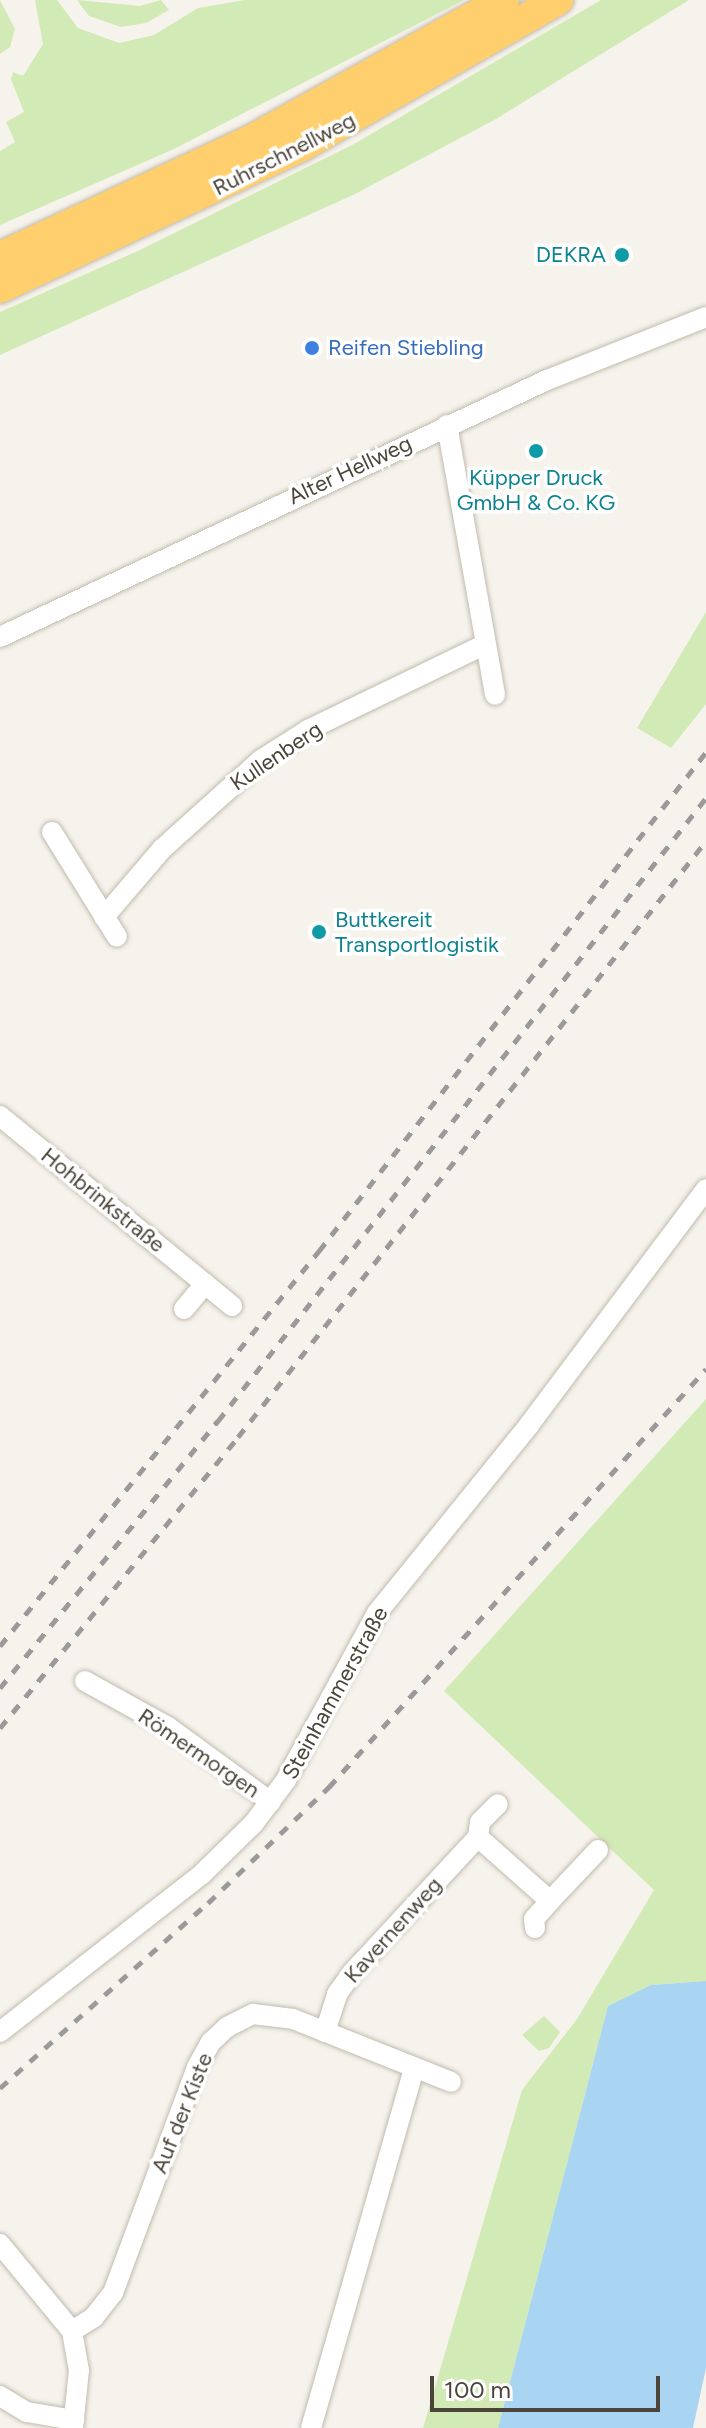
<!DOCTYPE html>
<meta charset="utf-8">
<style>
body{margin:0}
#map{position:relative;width:706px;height:2428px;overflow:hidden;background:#f6f3ec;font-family:Figtree,sans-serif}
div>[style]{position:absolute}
.green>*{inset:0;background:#d2eab5}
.water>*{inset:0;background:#a9d4f2}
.roads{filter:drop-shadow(0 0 2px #c2bbae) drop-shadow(0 0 2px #c2bbae)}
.minor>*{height:20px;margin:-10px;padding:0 10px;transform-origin:10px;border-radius:10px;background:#fff}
.highway>*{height:30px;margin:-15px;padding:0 15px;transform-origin:15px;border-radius:15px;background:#ffcf6e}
.rail>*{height:5px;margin-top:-2.5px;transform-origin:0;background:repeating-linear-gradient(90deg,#9a9a9a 0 10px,transparent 0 20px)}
.dots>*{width:22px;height:22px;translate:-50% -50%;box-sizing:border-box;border:4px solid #fff;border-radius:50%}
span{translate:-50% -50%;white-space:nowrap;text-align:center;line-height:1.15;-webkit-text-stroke:7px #fff;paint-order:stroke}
.street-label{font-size:22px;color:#4b4439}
.culture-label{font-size:22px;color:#0d838f}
.right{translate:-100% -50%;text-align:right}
.left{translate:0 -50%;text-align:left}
.shop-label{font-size:22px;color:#366cbe}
.scale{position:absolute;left:430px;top:2376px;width:230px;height:36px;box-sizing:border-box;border:4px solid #4b4439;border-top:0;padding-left:10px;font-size:24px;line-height:28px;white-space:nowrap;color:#4b4439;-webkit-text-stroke:6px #fff;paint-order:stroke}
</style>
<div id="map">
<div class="green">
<i style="clip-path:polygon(0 0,15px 29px,10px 47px,0 54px)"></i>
<i style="clip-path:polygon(35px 0,57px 0,78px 28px,119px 43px,154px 35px,198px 8px,245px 0,464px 0,174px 149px,0 225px,0 151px,15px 142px,6px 122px,24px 112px,11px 79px,13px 72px,23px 76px,43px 44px)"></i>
<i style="clip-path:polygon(77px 0,140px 6px,161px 0,169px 10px,146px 23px,121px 27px,89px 16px)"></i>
<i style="clip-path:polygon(601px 0,689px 0,496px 119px,355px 194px,0 355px,0 312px,140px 250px,354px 144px)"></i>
<i style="clip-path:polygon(706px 612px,706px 704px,671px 748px,637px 728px)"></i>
<i style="clip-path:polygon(706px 1399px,706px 1981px,651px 1985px,608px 2006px,498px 2428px,423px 2428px,522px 2090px,577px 2019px,654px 1890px,444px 1691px)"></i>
<i style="clip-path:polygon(544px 2016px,560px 2032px,549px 2048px,539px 2051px,522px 2035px)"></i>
</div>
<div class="water">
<i style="clip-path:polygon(706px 1981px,706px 2368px,693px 2428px,498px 2428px,608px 2006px,651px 1985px)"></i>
</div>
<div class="roads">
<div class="minor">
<i style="left:447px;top:425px;width:274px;rotate:79.9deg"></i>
<i style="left:0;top:637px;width:604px;rotate:-25.17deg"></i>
<i style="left:547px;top:380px;width:171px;rotate:-21.6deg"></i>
<i style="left:52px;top:832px;width:123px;rotate:58.2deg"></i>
<i style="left:104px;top:917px;width:89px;rotate:-49.5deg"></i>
<i style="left:162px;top:849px;width:133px;rotate:-42deg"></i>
<i style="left:261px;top:760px;width:56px;rotate:-32.6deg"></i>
<i style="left:308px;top:730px;width:195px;rotate:-25.8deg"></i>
<i style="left:0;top:1116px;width:300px;rotate:39.3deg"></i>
<i style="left:184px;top:1309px;width:33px;rotate:-50deg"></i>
<i style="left:85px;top:1681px;width:95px;rotate:29deg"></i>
<i style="left:168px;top:1727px;width:127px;rotate:36.1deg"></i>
<i style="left:478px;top:1837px;width:96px;rotate:41.6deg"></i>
<i style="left:550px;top:1901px;width:70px;rotate:-46.7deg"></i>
<i style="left:535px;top:1928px;width:9px;rotate:-96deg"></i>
<i style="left:534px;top:1919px;width:24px;rotate:-48deg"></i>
<i style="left:0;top:2032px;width:256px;rotate:-38deg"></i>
<i style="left:202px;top:1874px;width:73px;rotate:-44.4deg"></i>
<i style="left:254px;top:1823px;width:54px;rotate:-53.3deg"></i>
<i style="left:286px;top:1780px;width:190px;rotate:-61.4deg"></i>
<i style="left:377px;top:1613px;width:242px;rotate:-51deg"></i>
<i style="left:529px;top:1425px;width:295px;rotate:-53.1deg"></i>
<i style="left:325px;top:2032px;width:40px;rotate:-72deg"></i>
<i style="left:337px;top:1994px;width:26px;rotate:-54deg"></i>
<i style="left:352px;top:1973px;width:185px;rotate:-47.2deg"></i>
<i style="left:478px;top:1837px;width:15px;rotate:-82deg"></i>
<i style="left:480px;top:1822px;width:25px;rotate:-45deg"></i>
<i style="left:0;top:2244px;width:113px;rotate:50.4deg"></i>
<i style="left:72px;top:2331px;width:40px;rotate:80deg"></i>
<i style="left:79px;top:2370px;width:58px;rotate:95.9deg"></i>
<i style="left:72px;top:2331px;width:26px;rotate:-32deg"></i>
<i style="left:94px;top:2317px;width:31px;rotate:-52deg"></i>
<i style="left:113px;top:2293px;width:241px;rotate:-69.6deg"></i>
<i style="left:197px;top:2067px;width:29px;rotate:-61deg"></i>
<i style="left:211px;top:2042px;width:22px;rotate:-43deg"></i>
<i style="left:227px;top:2027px;width:29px;rotate:-27deg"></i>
<i style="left:253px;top:2014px;width:40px;rotate:7.1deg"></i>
<i style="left:293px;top:2019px;width:170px;rotate:21.7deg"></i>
<i style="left:0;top:2396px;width:31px;rotate:31deg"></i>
<i style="left:27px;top:2412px;width:48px;rotate:9.7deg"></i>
<i style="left:311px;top:2428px;width:373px;rotate:-74deg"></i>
</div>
<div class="highway">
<i style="left:0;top:257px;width:279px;rotate:-25deg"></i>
<i style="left:253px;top:139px;width:287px;rotate:-29deg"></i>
<i style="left:0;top:288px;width:334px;rotate:-25.2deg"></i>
<i style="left:302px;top:146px;width:295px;rotate:-29.7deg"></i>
</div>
</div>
<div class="rail">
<i style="left:0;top:1646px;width:508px;rotate:-51.08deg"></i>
<i style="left:319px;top:1251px;width:631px;rotate:-52.2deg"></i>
<i style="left:0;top:1688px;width:345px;rotate:-50.8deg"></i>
<i style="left:218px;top:1421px;width:791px;rotate:-51.93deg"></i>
<i style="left:0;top:1728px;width:376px;rotate:-50.7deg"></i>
<i style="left:238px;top:1437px;width:758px;rotate:-51.86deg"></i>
<i style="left:0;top:2088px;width:278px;rotate:-41.7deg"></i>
<i style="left:208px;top:1903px;width:168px;rotate:-43.8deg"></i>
<i style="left:329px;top:1787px;width:563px;rotate:-47.95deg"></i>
</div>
<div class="dots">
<i style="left:622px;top:255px;background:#0f9aa8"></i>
<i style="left:312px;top:348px;background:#3f7fe0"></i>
<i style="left:536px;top:451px;background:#0f9aa8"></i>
<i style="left:319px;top:932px;background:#0f9aa8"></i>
</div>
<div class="street-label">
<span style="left:284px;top:154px;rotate:-27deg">Ruhrschnellweg</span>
<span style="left:350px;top:470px;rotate:-25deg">Alter Hellweg</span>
<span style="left:276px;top:756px;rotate:-34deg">Kullenberg</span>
<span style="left:103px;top:1200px;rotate:39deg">Hohbrinkstraße</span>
<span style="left:335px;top:1693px;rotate:-61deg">Steinhammerstraße</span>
<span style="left:199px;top:1753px;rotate:34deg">Römermorgen</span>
<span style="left:393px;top:1930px;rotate:-48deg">Kavernenweg</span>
<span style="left:182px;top:2113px;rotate:-68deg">Auf der Kiste</span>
</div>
<div class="culture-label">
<span class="right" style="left:606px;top:255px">DEKRA</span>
<span style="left:536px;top:490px">Küpper Druck<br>GmbH &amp; Co. KG</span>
<span class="left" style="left:335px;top:932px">Buttkereit<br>Transportlogistik</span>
</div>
<div class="shop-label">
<span class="left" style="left:328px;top:348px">Reifen Stiebling</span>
</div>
<div class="scale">100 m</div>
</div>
